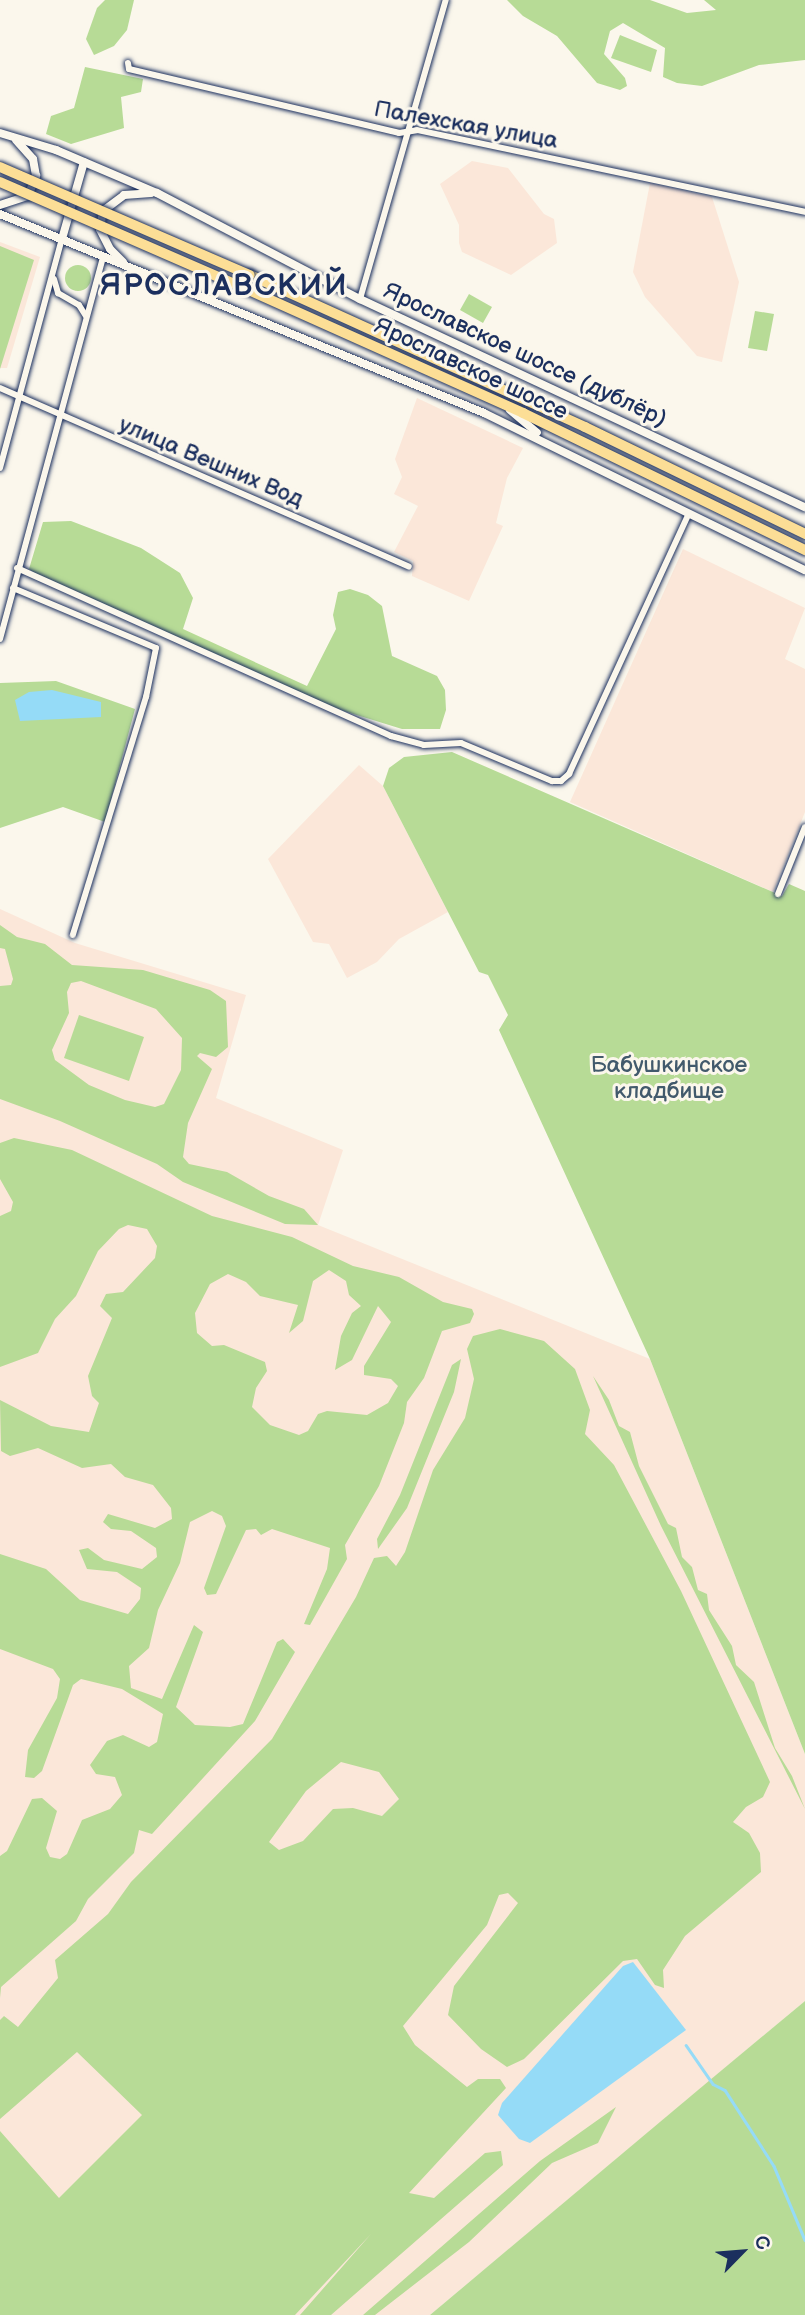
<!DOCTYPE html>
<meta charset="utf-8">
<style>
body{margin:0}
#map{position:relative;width:805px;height:2315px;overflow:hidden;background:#fbf7ec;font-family:"Balsamiq Sans",sans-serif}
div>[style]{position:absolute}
.built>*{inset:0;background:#fbe7d9}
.green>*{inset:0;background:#b7db96}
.round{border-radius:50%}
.water>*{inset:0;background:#95dbf7}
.stream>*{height:2.5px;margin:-1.25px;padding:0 1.25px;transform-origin:1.25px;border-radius:1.25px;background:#95dbf7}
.roads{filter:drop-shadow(0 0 2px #1b2f5e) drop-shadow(0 0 2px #1b2f5e)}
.minor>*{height:6px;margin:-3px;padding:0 3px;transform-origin:3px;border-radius:3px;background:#fbf7ec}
.tertiary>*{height:8px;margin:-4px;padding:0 4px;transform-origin:4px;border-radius:4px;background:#fbf7ec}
.primary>*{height:10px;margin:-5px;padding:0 5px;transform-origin:5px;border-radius:5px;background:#fcde96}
.bridges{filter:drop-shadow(0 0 2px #1b2f5e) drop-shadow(0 0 2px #1b2f5e)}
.primary-bridge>*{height:10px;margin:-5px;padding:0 5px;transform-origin:5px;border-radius:5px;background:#fcde96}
span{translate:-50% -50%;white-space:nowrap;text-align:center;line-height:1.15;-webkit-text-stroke:6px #fbf7ec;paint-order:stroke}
.street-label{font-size:23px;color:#1b2f5e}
.park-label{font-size:23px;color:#425a6c}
.district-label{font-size:30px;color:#1b2f5e;font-weight:700;letter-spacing:2px}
.north{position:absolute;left:707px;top:2217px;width:70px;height:70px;-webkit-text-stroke:5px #fbf7ec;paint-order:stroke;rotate:65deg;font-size:19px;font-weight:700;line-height:28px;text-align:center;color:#1b2f5e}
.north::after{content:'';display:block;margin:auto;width:24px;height:32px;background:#1b2f5e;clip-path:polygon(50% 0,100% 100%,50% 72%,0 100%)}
</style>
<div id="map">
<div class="built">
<i style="clip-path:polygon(472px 161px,508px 168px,544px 214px,554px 219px,557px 243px,511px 275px,462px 252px,459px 243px,459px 225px,440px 184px)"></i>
<i style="clip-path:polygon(650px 183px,712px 197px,739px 282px,722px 362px,697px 356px,645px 297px,633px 272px)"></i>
<i style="clip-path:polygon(0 242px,40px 257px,7px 368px,0 368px)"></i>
<i style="clip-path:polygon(417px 398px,523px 448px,507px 478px,496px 523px,503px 526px,469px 601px,412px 576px,413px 561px,394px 552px,418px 506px,394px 494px,402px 477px,395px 459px)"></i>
<i style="clip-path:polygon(683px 549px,805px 608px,785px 659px,805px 669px,805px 812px,773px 892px,570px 802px)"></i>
<i style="clip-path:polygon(359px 765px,383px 786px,448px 912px,399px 939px,377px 962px,347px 978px,329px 944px,313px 942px,268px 859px)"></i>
<i style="clip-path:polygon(0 909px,75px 943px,246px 995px,216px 1098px,343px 1150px,318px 1225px,650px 1359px,805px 1754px,805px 2001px,430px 2315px,0 2315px)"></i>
</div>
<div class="green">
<i style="clip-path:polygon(105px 0,134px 0,127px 30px,114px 46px,94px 55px,86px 39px,97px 8px)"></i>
<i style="clip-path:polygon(507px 0,650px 0,687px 13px,716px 10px,704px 0,805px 0,805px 60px,759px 65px,702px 86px,677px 83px,663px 77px,665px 48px,623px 23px,610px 31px,604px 54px,625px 78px,627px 86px,620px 90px,597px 83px,557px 36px,523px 16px)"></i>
<i style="clip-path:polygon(620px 35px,657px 50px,651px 72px,611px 58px)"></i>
<i style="clip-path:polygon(85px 67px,143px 79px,141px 92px,121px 97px,124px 128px,71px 144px,46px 134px,51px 116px,74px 108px)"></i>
<i style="clip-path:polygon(0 246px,34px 260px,0 369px)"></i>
<i class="round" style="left:65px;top:265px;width:26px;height:26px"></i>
<i style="clip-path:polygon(469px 294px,492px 307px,483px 323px,460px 310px)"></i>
<i style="clip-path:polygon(755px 311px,774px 314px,767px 351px,748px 348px)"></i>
<i style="clip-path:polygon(71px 521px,141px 548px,180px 573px,193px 598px,183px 629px,307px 686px,336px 629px,333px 615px,338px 592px,350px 589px,368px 595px,382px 606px,392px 656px,437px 676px,445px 690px,446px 710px,440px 729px,402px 729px,334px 708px,41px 578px,29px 569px,43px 522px)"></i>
<i style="clip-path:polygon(56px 681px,135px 709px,105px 822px,63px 807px,0 828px,0 683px)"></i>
<i style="clip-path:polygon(452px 752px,782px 896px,789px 884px,805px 891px,805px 1754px,650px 1359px,499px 1030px,508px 1015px,488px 975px,479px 972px,383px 786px,389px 768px,404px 757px)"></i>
<i style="clip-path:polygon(evenodd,0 925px,17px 937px,45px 944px,72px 965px,143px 970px,210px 990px,226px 1001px,228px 1047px,216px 1057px,200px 1053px,197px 1056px,212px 1069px,188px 1123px,183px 1157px,189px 1164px,227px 1172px,269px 1196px,304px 1209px,318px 1225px,285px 1224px,183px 1182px,157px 1164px,60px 1121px,0 1099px,0 986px,11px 985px,13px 979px,5px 949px,0 948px,0 925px,81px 981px,156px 1009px,182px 1038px,181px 1070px,164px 1104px,155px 1107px,125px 1100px,89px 1085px,55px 1060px,52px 1050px,69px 1013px,67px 992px,71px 983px,81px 981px)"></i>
<i style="clip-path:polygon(79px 1015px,144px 1037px,129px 1081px,64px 1058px)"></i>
<i style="clip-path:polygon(evenodd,14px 1138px,72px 1150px,212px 1216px,292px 1237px,353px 1266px,399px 1277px,443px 1302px,472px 1309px,474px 1314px,470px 1323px,442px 1331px,424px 1378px,407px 1402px,404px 1423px,379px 1486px,345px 1545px,347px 1559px,310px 1625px,304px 1624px,327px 1569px,330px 1548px,272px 1529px,261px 1535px,256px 1529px,246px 1530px,216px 1594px,207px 1595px,204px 1588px,226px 1526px,222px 1516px,212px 1511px,190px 1522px,180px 1563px,158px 1610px,149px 1648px,129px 1666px,131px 1688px,162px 1699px,194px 1625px,203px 1632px,176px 1707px,195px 1725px,230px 1727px,243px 1724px,277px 1642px,283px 1639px,295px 1652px,255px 1721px,152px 1834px,139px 1830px,134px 1853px,88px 1899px,76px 1921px,1px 1987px,0 1998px,0 1856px,7px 1851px,32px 1799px,42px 1798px,57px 1811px,46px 1848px,50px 1857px,60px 1859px,67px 1854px,82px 1820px,110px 1809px,122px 1795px,115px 1777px,96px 1774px,90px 1765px,107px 1741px,123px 1735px,149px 1747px,157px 1742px,163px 1714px,122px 1689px,81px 1679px,73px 1685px,42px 1771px,34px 1778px,25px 1777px,28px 1750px,57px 1698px,60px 1679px,53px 1669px,0 1649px,0 1554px,46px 1569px,80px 1600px,128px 1614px,140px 1599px,141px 1588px,117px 1572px,87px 1569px,79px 1550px,88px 1548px,104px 1560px,142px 1569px,157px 1557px,156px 1548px,131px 1531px,111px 1529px,103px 1522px,108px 1514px,155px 1528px,172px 1519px,171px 1508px,153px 1485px,125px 1477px,111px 1464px,82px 1468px,38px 1448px,10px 1456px,1px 1451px,0 1400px,51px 1426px,89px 1432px,99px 1403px,92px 1396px,88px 1376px,112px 1318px,100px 1306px,106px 1294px,123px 1292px,155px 1258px,157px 1246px,147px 1229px,128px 1225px,119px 1229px,98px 1251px,76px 1296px,55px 1319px,38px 1353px,0 1367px,0 1216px,11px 1211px,13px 1202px,0 1179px,0 1143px,14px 1138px,329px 1270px,346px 1281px,349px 1295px,361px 1306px,352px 1313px,341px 1336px,335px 1370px,352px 1360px,378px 1306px,391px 1322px,364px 1366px,364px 1375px,391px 1379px,398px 1386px,388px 1403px,367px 1415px,327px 1411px,318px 1414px,308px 1431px,299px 1435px,270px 1425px,252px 1407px,256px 1388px,267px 1371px,265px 1362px,224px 1345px,212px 1346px,197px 1333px,195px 1313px,210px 1284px,228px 1274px,246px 1282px,260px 1296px,298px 1305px,289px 1333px,303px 1321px,313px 1281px,329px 1270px)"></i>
<i style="clip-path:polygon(evenodd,500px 1329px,544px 1341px,575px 1369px,590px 1410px,585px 1434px,614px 1465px,681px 1591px,770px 1782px,763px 1797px,746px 1807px,733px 1822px,749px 1833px,760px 1853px,761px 1872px,685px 1936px,663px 1970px,664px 1988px,655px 1985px,637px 1959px,623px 1961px,524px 2059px,507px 2067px,481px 2049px,448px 2015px,454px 1986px,518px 1903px,508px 1893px,499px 1895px,487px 1925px,403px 2026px,415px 2045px,467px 2087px,478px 2079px,500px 2079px,506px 2088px,409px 2193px,434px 2198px,485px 2153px,501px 2151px,503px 2165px,331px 2315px,300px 2315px,371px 2234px,295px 2315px,0 2315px,0 2131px,59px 2198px,142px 2115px,77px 2052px,0 2119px,0 2020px,4px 2016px,18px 2027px,58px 1978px,55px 1960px,108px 1914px,131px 1882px,272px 1739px,356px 1597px,374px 1558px,387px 1556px,396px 1566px,405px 1552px,433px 1470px,465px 1418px,474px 1379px,467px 1349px,473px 1336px,500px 1329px,341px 1762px,379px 1772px,399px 1799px,382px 1816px,353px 1808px,333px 1809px,303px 1841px,279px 1850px,269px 1842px,306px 1791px,341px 1762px)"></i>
<i style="clip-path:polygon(461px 1359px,454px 1392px,407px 1508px,378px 1549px,377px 1539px,400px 1495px,452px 1365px)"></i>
<i style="clip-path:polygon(593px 1376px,609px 1400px,619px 1426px,630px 1432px,639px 1466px,668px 1524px,676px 1528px,682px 1557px,692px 1567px,698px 1590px,707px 1594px,709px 1610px,732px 1646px,736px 1665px,754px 1682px,775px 1748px,792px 1776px,805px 1809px,661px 1526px)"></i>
<i style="clip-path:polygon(805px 2001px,805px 2315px,430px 2315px,710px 2080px)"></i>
<i style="clip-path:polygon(616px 2107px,598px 2143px,552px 2163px,469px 2242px,375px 2315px,363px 2315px,540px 2161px)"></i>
</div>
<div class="water">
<i style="clip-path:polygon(52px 690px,101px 702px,101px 717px,20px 721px,15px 700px,29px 692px)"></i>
<i style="clip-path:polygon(633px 1962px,686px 2030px,530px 2143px,519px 2139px,498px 2115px,502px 2103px,623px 1966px)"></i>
</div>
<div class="stream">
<i style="left:686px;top:2045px;width:47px;rotate:55.3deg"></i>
<i style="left:713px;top:2084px;width:13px;rotate:27deg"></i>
<i style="left:725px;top:2090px;width:90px;rotate:57.2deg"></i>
<i style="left:774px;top:2166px;width:80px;rotate:67.3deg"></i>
</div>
<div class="roads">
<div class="minor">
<i style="left:128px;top:63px;width:6px;rotate:81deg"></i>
<i style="left:129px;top:69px;width:277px;rotate:13.3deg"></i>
<i style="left:399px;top:133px;width:18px;rotate:-9deg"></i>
<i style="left:417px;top:130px;width:397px;rotate:11.9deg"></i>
<i style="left:54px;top:279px;width:15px;rotate:74deg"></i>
<i style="left:58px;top:293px;width:24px;rotate:30deg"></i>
<i style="left:79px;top:305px;width:13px;rotate:58deg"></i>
<i style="left:360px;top:299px;width:311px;rotate:-74deg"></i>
<i style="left:0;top:388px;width:446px;rotate:23.6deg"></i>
<i style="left:0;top:468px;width:237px;rotate:-74.9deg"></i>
<i style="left:17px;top:568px;width:410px;rotate:24.2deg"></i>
<i style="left:391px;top:736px;width:34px;rotate:15deg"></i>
<i style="left:424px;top:745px;width:37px;rotate:-3deg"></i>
<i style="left:461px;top:743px;width:99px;rotate:22.7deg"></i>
<i style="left:552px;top:781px;width:9px"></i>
<i style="left:561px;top:781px;width:11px;rotate:-41deg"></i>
<i style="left:569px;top:774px;width:287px;rotate:-65.3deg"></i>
<i style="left:13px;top:588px;width:155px;rotate:22.8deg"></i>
<i style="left:156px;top:648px;width:50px;rotate:101.5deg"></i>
<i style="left:146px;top:697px;width:249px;rotate:107.1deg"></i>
<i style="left:0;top:639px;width:397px;rotate:-74.9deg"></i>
<i style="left:778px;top:894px;width:72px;rotate:-68.1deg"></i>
</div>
<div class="tertiary">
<i style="left:0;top:133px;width:59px;rotate:16.9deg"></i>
<i style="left:56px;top:150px;width:110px;rotate:23.1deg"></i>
<i style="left:157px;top:193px;width:229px;rotate:27.6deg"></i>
<i style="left:360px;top:299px;width:491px;rotate:25.1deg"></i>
<i style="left:0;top:205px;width:29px;rotate:-18deg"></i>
<i style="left:28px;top:196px;width:22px;rotate:-68deg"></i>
<i style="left:36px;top:176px;width:17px;rotate:-100deg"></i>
<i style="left:33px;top:159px;width:25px;rotate:-132deg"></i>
<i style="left:0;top:214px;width:523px;rotate:22.35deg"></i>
<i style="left:484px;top:413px;width:357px;rotate:26.1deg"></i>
<i style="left:62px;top:239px;width:80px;rotate:-74.1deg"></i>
<i style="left:123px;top:262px;width:18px;rotate:-135deg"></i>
<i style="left:110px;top:249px;width:22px;rotate:-117deg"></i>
<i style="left:100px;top:229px;width:18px;rotate:-81deg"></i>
<i style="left:103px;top:211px;width:26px;rotate:-37deg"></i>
<i style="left:124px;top:195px;width:27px;rotate:-4deg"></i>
<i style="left:510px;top:410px;width:35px;rotate:40deg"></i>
</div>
<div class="primary">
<i style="left:250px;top:275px;width:368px;rotate:24.4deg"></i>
<i style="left:585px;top:427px;width:245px;rotate:25.9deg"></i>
<i style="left:244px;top:288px;width:306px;rotate:24.1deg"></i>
<i style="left:523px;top:413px;width:314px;rotate:25.9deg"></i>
</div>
</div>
<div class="bridges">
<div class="primary-bridge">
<i style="left:0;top:167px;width:272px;rotate:23.4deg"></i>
<i style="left:0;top:182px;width:266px;rotate:23.5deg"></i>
</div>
</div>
<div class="street-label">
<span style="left:466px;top:125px;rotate:10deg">Палехская улица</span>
<span style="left:525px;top:355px;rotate:25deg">Ярославское шоссе (дублёр)</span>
<span style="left:471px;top:369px;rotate:25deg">Ярославское шоссе</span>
<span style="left:211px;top:462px;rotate:23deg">улица Вешних Вод</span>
</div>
<div class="park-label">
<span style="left:669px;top:1078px">Бабушкинское<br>кладбище</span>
</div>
<div class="district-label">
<span style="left:224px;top:286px">ЯРОСЛАВСКИЙ</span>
</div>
<div class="north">С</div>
</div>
